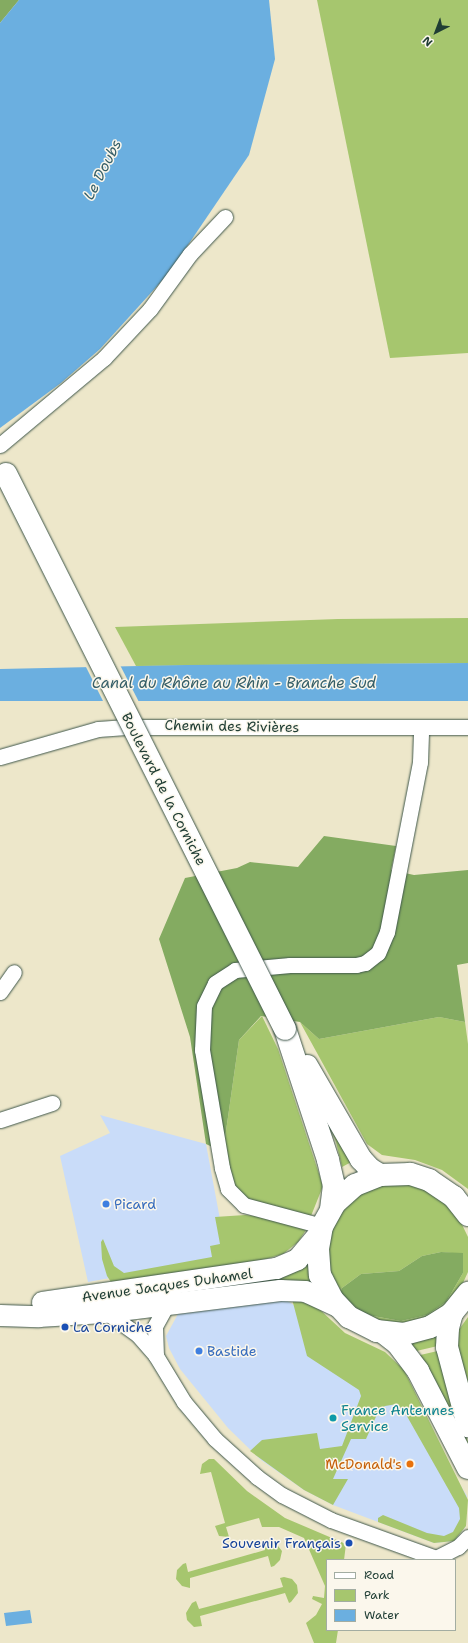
<!DOCTYPE html>
<meta charset="utf-8">
<style>
body{margin:0}
#map{position:relative;width:468px;height:1643px;overflow:hidden;background:#ede7ca;font-family:"Shantell Sans",sans-serif}
div>[style]{position:absolute}
.built>*{inset:0;background:#c9dcf9}
.green>*{inset:0;background:#a6c66e}
.forest>*{inset:0;background:#84ab61}
.water>*{inset:0;background:#6bafe0}
.pier>*{inset:0;background:#ede7ca}
.roads{filter:drop-shadow(0 0 1px #3e564a) drop-shadow(0 0 1px #3e564a)}
.minor>*{height:15px;margin:-7.5px;padding:0 7.5px;transform-origin:7.5px;border-radius:7.5px;background:#fff}
.secondary>*{height:21px;margin:-10.5px;padding:0 10.5px;transform-origin:10.5px;border-radius:10.5px;background:#fff}
.primary>*{height:22px;margin:-11px;padding:0 11px;transform-origin:11px;border-radius:11px;background:#fff}
.bridges{filter:drop-shadow(0 0 1px #3e564a) drop-shadow(0 0 1px #3e564a)}
.primary-bridge>*{height:22px;margin:-11px;padding:0 11px;transform-origin:11px;border-radius:11px;background:#fff}
.dots>*{width:11px;height:11px;translate:-50% -50%;box-sizing:border-box;border:2px solid #fbf7ec;border-radius:50%}
span{translate:-50% -50%;white-space:nowrap;text-align:center;line-height:1.15;-webkit-text-stroke:3px #fbf7ec;paint-order:stroke}
.street-label{font-size:14px;color:#1f3d34}
.shop-label{font-size:14px;color:#366cbe}
.left{translate:0 -50%;text-align:left}
.transit-label{font-size:14px;color:#164399}
.right{translate:-100% -50%;text-align:right}
.culture-label{font-size:14px;color:#0d838f}
.food-label{font-size:14px;color:#c56008}
.water-label{font-size:15px;color:#365f68;font-style:italic}
.legend{position:absolute;left:326px;top:1559px;width:130px;height:72px;box-sizing:border-box;background:#fbf7ec;border:1px solid #a3ada2;margin:0;padding:5px 7px;list-style:none;font-size:12px;color:#1f3d34}
.legend li{display:flex;align-items:center;gap:8px;height:20px}
.legend b{width:20px;border:1px solid #a3ada2}
.north{position:absolute;left:416px;top:12px;width:40px;height:40px;-webkit-text-stroke:3px #fbf7ec;paint-order:stroke;rotate:222deg;font-size:11px;font-weight:700;line-height:16px;text-align:center;color:#1f3d34}
.north::after{content:'';display:block;margin:auto;width:14px;height:18px;background:#1f3d34;clip-path:polygon(50% 0,100% 100%,50% 72%,0 100%)}
</style>
<div id="map">
<div class="built">
<i style="clip-path:polygon(100px 1115px,206px 1144px,227px 1257px,88px 1282px,60px 1156px,110px 1133px)"></i>
<i style="clip-path:polygon(286px 1300px,382px 1362px,467px 1496px,466px 1526px,454px 1541px,434px 1543px,333px 1505px,304px 1490px,261px 1460px,228px 1428px,180px 1369px,169px 1348px,166px 1336px,178px 1314px)"></i>
</div>
<div class="green">
<i style="clip-path:polygon(317px 0,468px 0,468px 353px,390px 358px)"></i>
<i style="clip-path:polygon(468px 618px,468px 663px,136px 666px,115px 627px,338px 619px)"></i>
<i style="clip-path:polygon(262px 1016px,278px 1049px,323px 1186px,311px 1216px,254px 1204px,234px 1188px,223px 1152px,239px 1040px)"></i>
<i style="clip-path:polygon(439px 1017px,465px 1022px,468px 1044px,468px 1189px,442px 1170px,415px 1160px,382px 1155px,367px 1144px,300px 1022px,319px 1039px)"></i>
<i style="clip-path:polygon(329px 1123px,355px 1160px,342px 1167px,336px 1142px)"></i>
<i style="clip-path:polygon(evenodd,402px 1181px,436px 1193px,454px 1208px,468px 1237px,468px 1272px,457px 1296px,440px 1313px,419px 1324px,396px 1327px,375px 1323px,348px 1308px,330px 1282px,325px 1251px,333px 1221px,352px 1197px,370px 1187px,402px 1181px,441px 1252px,463px 1254px,463px 1273px,446px 1302px,427px 1315px,401px 1321px,373px 1316px,361px 1312px,340px 1293px,342px 1288px,361px 1274px,399px 1271px,422px 1256px,441px 1252px)"></i>
<i style="clip-path:polygon(245px 1215px,267px 1217px,305px 1227px,306px 1230px,298px 1242px,283px 1254px,242px 1266px,111px 1282px,107px 1276px,102px 1259px,101px 1242px,103px 1239px,114px 1266px,124px 1273px,212px 1257px,210px 1246px,220px 1244px,215px 1217px)"></i>
<i style="clip-path:polygon(308px 1260px,314px 1287px,264px 1288px,262px 1275px)"></i>
<i style="clip-path:polygon(292px 1299px,317px 1307px,345px 1333px,385px 1352px,404px 1370px,468px 1500px,466px 1526px,454px 1541px,434px 1543px,378px 1522px,378px 1518px,383px 1515px,427px 1533px,444px 1536px,453px 1532px,460px 1519px,459px 1508px,404px 1411px,397px 1404px,385px 1406px,379px 1410px,366px 1439px,351px 1439px,333px 1479px,348px 1479px,333px 1505px,304px 1490px,250px 1451px,262px 1440px,317px 1433px,320px 1449px,342px 1446px,361px 1396px,359px 1390px,307px 1356px)"></i>
<i style="clip-path:polygon(468px 1317px,468px 1393px,458px 1351px,458px 1331px)"></i>
<i style="clip-path:polygon(439px 1334px,442px 1345px,412px 1352px,408px 1344px)"></i>
<i style="clip-path:polygon(442px 1350px,468px 1442px,468px 1454px,416px 1356px)"></i>
<i style="clip-path:polygon(209px 1459px,214px 1459px,247px 1491px,285px 1518px,346px 1544px,344px 1560px,327px 1560px,327px 1630px,338px 1630px,336px 1643px,314px 1643px,306px 1623px,316px 1615px,322px 1604px,312px 1599px,313px 1596px,324px 1598px,325px 1586px,304px 1538px,279px 1527px,262px 1527px,259px 1518px,226px 1527px,229px 1537px,219px 1536px,215px 1526px,225px 1523px,211px 1472px,200px 1474px,202px 1464px)"></i>
<i style="clip-path:polygon(264px 1541px,274px 1541px,282px 1551px,280px 1560px,274px 1566px,271px 1567px,268px 1556px,190px 1578px,190px 1588px,182px 1586px,176px 1579px,177px 1570px,183px 1564px,186px 1563px,188px 1572px,265px 1550px)"></i>
<i style="clip-path:polygon(284px 1577px,292px 1579px,297px 1585px,298px 1593px,291px 1602px,289px 1603px,285px 1593px,200px 1616px,202px 1626px,194px 1627px,187px 1620px,186px 1613px,192px 1603px,196px 1601px,199px 1609px,283px 1587px,280px 1578px)"></i>
</div>
<div class="forest">
<i style="clip-path:polygon(0 0,19px 0,0 23px)"></i>
<i style="clip-path:polygon(324px 836px,396px 846px,391px 870px,414px 875px,468px 870px,468px 963px,457px 965px,465px 1022px,439px 1017px,319px 1039px,300px 1022px,261px 1016px,239px 1040px,223px 1152px,206px 1144px,190px 1037px,159px 939px,185px 878px,237px 868px,250px 862px,298px 867px)"></i>
<i style="clip-path:polygon(441px 1252px,463px 1253px,463px 1273px,446px 1302px,427px 1315px,401px 1321px,373px 1316px,361px 1312px,340px 1293px,342px 1288px,361px 1274px,399px 1271px,422px 1256px)"></i>
</div>
<div class="water">
<i style="clip-path:polygon(19px 0,269px 0,275px 59px,249px 155px,169px 273px,100px 349px,61px 383px,0 428px,0 23px)"></i>
<i style="clip-path:polygon(468px 663px,468px 701px,0 701px,0 669px,186px 665px)"></i>
<i style="clip-path:polygon(30px 1610px,32px 1623px,6px 1626px,4px 1613px)"></i>
</div>
<div class="pier">
<i style="clip-path:polygon(85px 665px,120px 665px,140px 704px,105px 705px)"></i>
</div>
<div class="roads">
<div class="minor">
<i style="left:0;top:445px;width:136px;rotate:-39.9deg"></i>
<i style="left:104px;top:358px;width:67px;rotate:-46.8deg"></i>
<i style="left:150px;top:309px;width:68px;rotate:-54deg"></i>
<i style="left:190px;top:254px;width:51px;rotate:-46.6deg"></i>
<i style="left:0;top:757px;width:102px;rotate:-15.9deg"></i>
<i style="left:98px;top:729px;width:28px;rotate:-4deg"></i>
<i style="left:126px;top:727px;width:342px"></i>
<i style="left:0;top:992px;width:24px;rotate:-55deg"></i>
<i style="left:0;top:1120px;width:55px;rotate:-18.1deg"></i>
<i style="left:322px;top:1226px;width:81px;rotate:-164.9deg"></i>
<i style="left:244px;top:1205px;width:23px;rotate:-135deg"></i>
<i style="left:228px;top:1189px;width:22px;rotate:-106deg"></i>
<i style="left:222px;top:1168px;width:120px;rotate:-99.6deg"></i>
<i style="left:202px;top:1050px;width:44px;rotate:-87.4deg"></i>
<i style="left:204px;top:1006px;width:25px;rotate:-64deg"></i>
<i style="left:215px;top:983px;width:24px;rotate:-33deg"></i>
<i style="left:235px;top:970px;width:55px;rotate:-5.2deg"></i>
<i style="left:290px;top:965px;width:66px"></i>
<i style="left:356px;top:965px;width:9px;rotate:-13deg"></i>
<i style="left:365px;top:963px;width:16px;rotate:-38deg"></i>
<i style="left:378px;top:953px;width:23px;rotate:-67deg"></i>
<i style="left:387px;top:932px;width:173px;rotate:-79deg"></i>
<i style="left:420px;top:762px;width:34px;rotate:-88deg"></i>
<i style="left:103px;top:1310px;width:43px;rotate:35.5deg"></i>
<i style="left:138px;top:1335px;width:28px;rotate:49deg"></i>
<i style="left:156px;top:1356px;width:54px;rotate:58.7deg"></i>
<i style="left:184px;top:1402px;width:48px;rotate:50deg"></i>
<i style="left:215px;top:1439px;width:57px;rotate:42.1deg"></i>
<i style="left:257px;top:1477px;width:31px;rotate:36deg"></i>
<i style="left:282px;top:1495px;width:55px;rotate:27deg"></i>
<i style="left:331px;top:1520px;width:112px;rotate:19.9deg"></i>
<i style="left:436px;top:1558px;width:25px;rotate:-27deg"></i>
<i style="left:458px;top:1547px;width:14px;rotate:-45deg"></i>
<i style="left:156px;top:1356px;width:30px;rotate:-92deg"></i>
<i style="left:155px;top:1326px;width:23px;rotate:-61deg"></i>
</div>
<div class="secondary">
<i style="left:42px;top:1302px;width:236px;rotate:-8.3deg"></i>
<i style="left:276px;top:1268px;width:23px;rotate:-23deg"></i>
<i style="left:297px;top:1259px;width:35px;rotate:-50deg"></i>
<i style="left:0;top:1315px;width:38px;rotate:2deg"></i>
<i style="left:38px;top:1316px;width:65px;rotate:-3.5deg"></i>
<i style="left:103px;top:1312px;width:178px;rotate:-7.1deg"></i>
<i style="left:280px;top:1290px;width:25px;rotate:2deg"></i>
<i style="left:305px;top:1291px;width:35px;rotate:25deg"></i>
</div>
<div class="primary">
<i style="left:285px;top:1029px;width:138px;rotate:71.8deg"></i>
<i style="left:328px;top:1160px;width:26px;rotate:77deg"></i>
<i style="left:334px;top:1185px;width:23px;rotate:97deg"></i>
<i style="left:307px;top:1066px;width:108px;rotate:59.9deg"></i>
<i style="left:361px;top:1159px;width:13px;rotate:48deg"></i>
<i style="left:370px;top:1169px;width:12px;rotate:31deg"></i>
<i style="left:468px;top:1215px;width:23px;rotate:-128deg"></i>
<i style="left:454px;top:1197px;width:30px;rotate:-146deg"></i>
<i style="left:429px;top:1180px;width:20px;rotate:-162deg"></i>
<i style="left:410px;top:1174px;width:30px;rotate:178deg"></i>
<i style="left:380px;top:1175px;width:27px;rotate:158deg"></i>
<i style="left:355px;top:1185px;width:27px;rotate:138deg"></i>
<i style="left:335px;top:1203px;width:26px;rotate:119deg"></i>
<i style="left:322px;top:1226px;width:23px;rotate:100deg"></i>
<i style="left:318px;top:1249px;width:26px;rotate:86deg"></i>
<i style="left:320px;top:1275px;width:27px;rotate:63deg"></i>
<i style="left:332px;top:1299px;width:25px;rotate:47deg"></i>
<i style="left:349px;top:1317px;width:31px;rotate:27deg"></i>
<i style="left:377px;top:1331px;width:27px;rotate:6deg"></i>
<i style="left:404px;top:1334px;width:27px;rotate:-15deg"></i>
<i style="left:430px;top:1327px;width:26px;rotate:-32deg"></i>
<i style="left:452px;top:1313px;width:26px;rotate:-51deg"></i>
<i style="left:452px;top:1313px;width:16px;rotate:105deg"></i>
<i style="left:448px;top:1328px;width:19px;rotate:93deg"></i>
<i style="left:447px;top:1347px;width:82px;rotate:75.1deg"></i>
<i style="left:384px;top:1333px;width:16px;rotate:38deg"></i>
<i style="left:397px;top:1343px;width:35px;rotate:53deg"></i>
<i style="left:418px;top:1371px;width:109px;rotate:62.7deg"></i>
</div>
</div>
<div class="bridges">
<div class="primary-bridge">
<i style="left:6px;top:474px;width:621px;rotate:63.31deg"></i>
</div>
</div>
<div class="dots">
<i style="left:106px;top:1204px;background:#3f7fe0"></i>
<i style="left:65px;top:1327px;background:#1a4fb4"></i>
<i style="left:199px;top:1351px;background:#3f7fe0"></i>
<i style="left:333px;top:1418px;background:#0f9aa8"></i>
<i style="left:410px;top:1464px;background:#e8710a"></i>
<i style="left:349px;top:1543px;background:#1a4fb4"></i>
</div>
<div class="street-label">
<span style="left:232px;top:726px;rotate:1deg">Chemin des Rivières</span>
<span style="left:164px;top:789px;rotate:63deg">Boulevard de la Corniche</span>
<span style="left:167px;top:1285px;rotate:-8deg">Avenue Jacques Duhamel</span>
</div>
<div class="shop-label">
<span class="left" style="left:114px;top:1204px">Picard</span>
<span class="left" style="left:207px;top:1351px">Bastide</span>
</div>
<div class="transit-label">
<span class="left" style="left:73px;top:1327px">La Corniche</span>
<span class="right" style="left:341px;top:1543px">Souvenir Français</span>
</div>
<div class="culture-label">
<span class="left" style="left:341px;top:1418px">France Antennes<br>Service</span>
</div>
<div class="food-label">
<span class="right" style="left:402px;top:1464px">McDonald's</span>
</div>
<div class="water-label">
<span style="left:103px;top:170px;rotate:-63deg">Le Doubs</span>
<span style="left:234px;top:684px">Canal du Rhône au Rhin - Branche Sud</span>
</div>
<ul class="legend">
<li><b style="height:5px;background:#fff"></b>Road</li>
<li><b style="height:11px;background:#a6c66e"></b>Park</li>
<li><b style="height:11px;background:#6bafe0"></b>Water</li>
</ul>
<div class="north">N</div>
</div>
